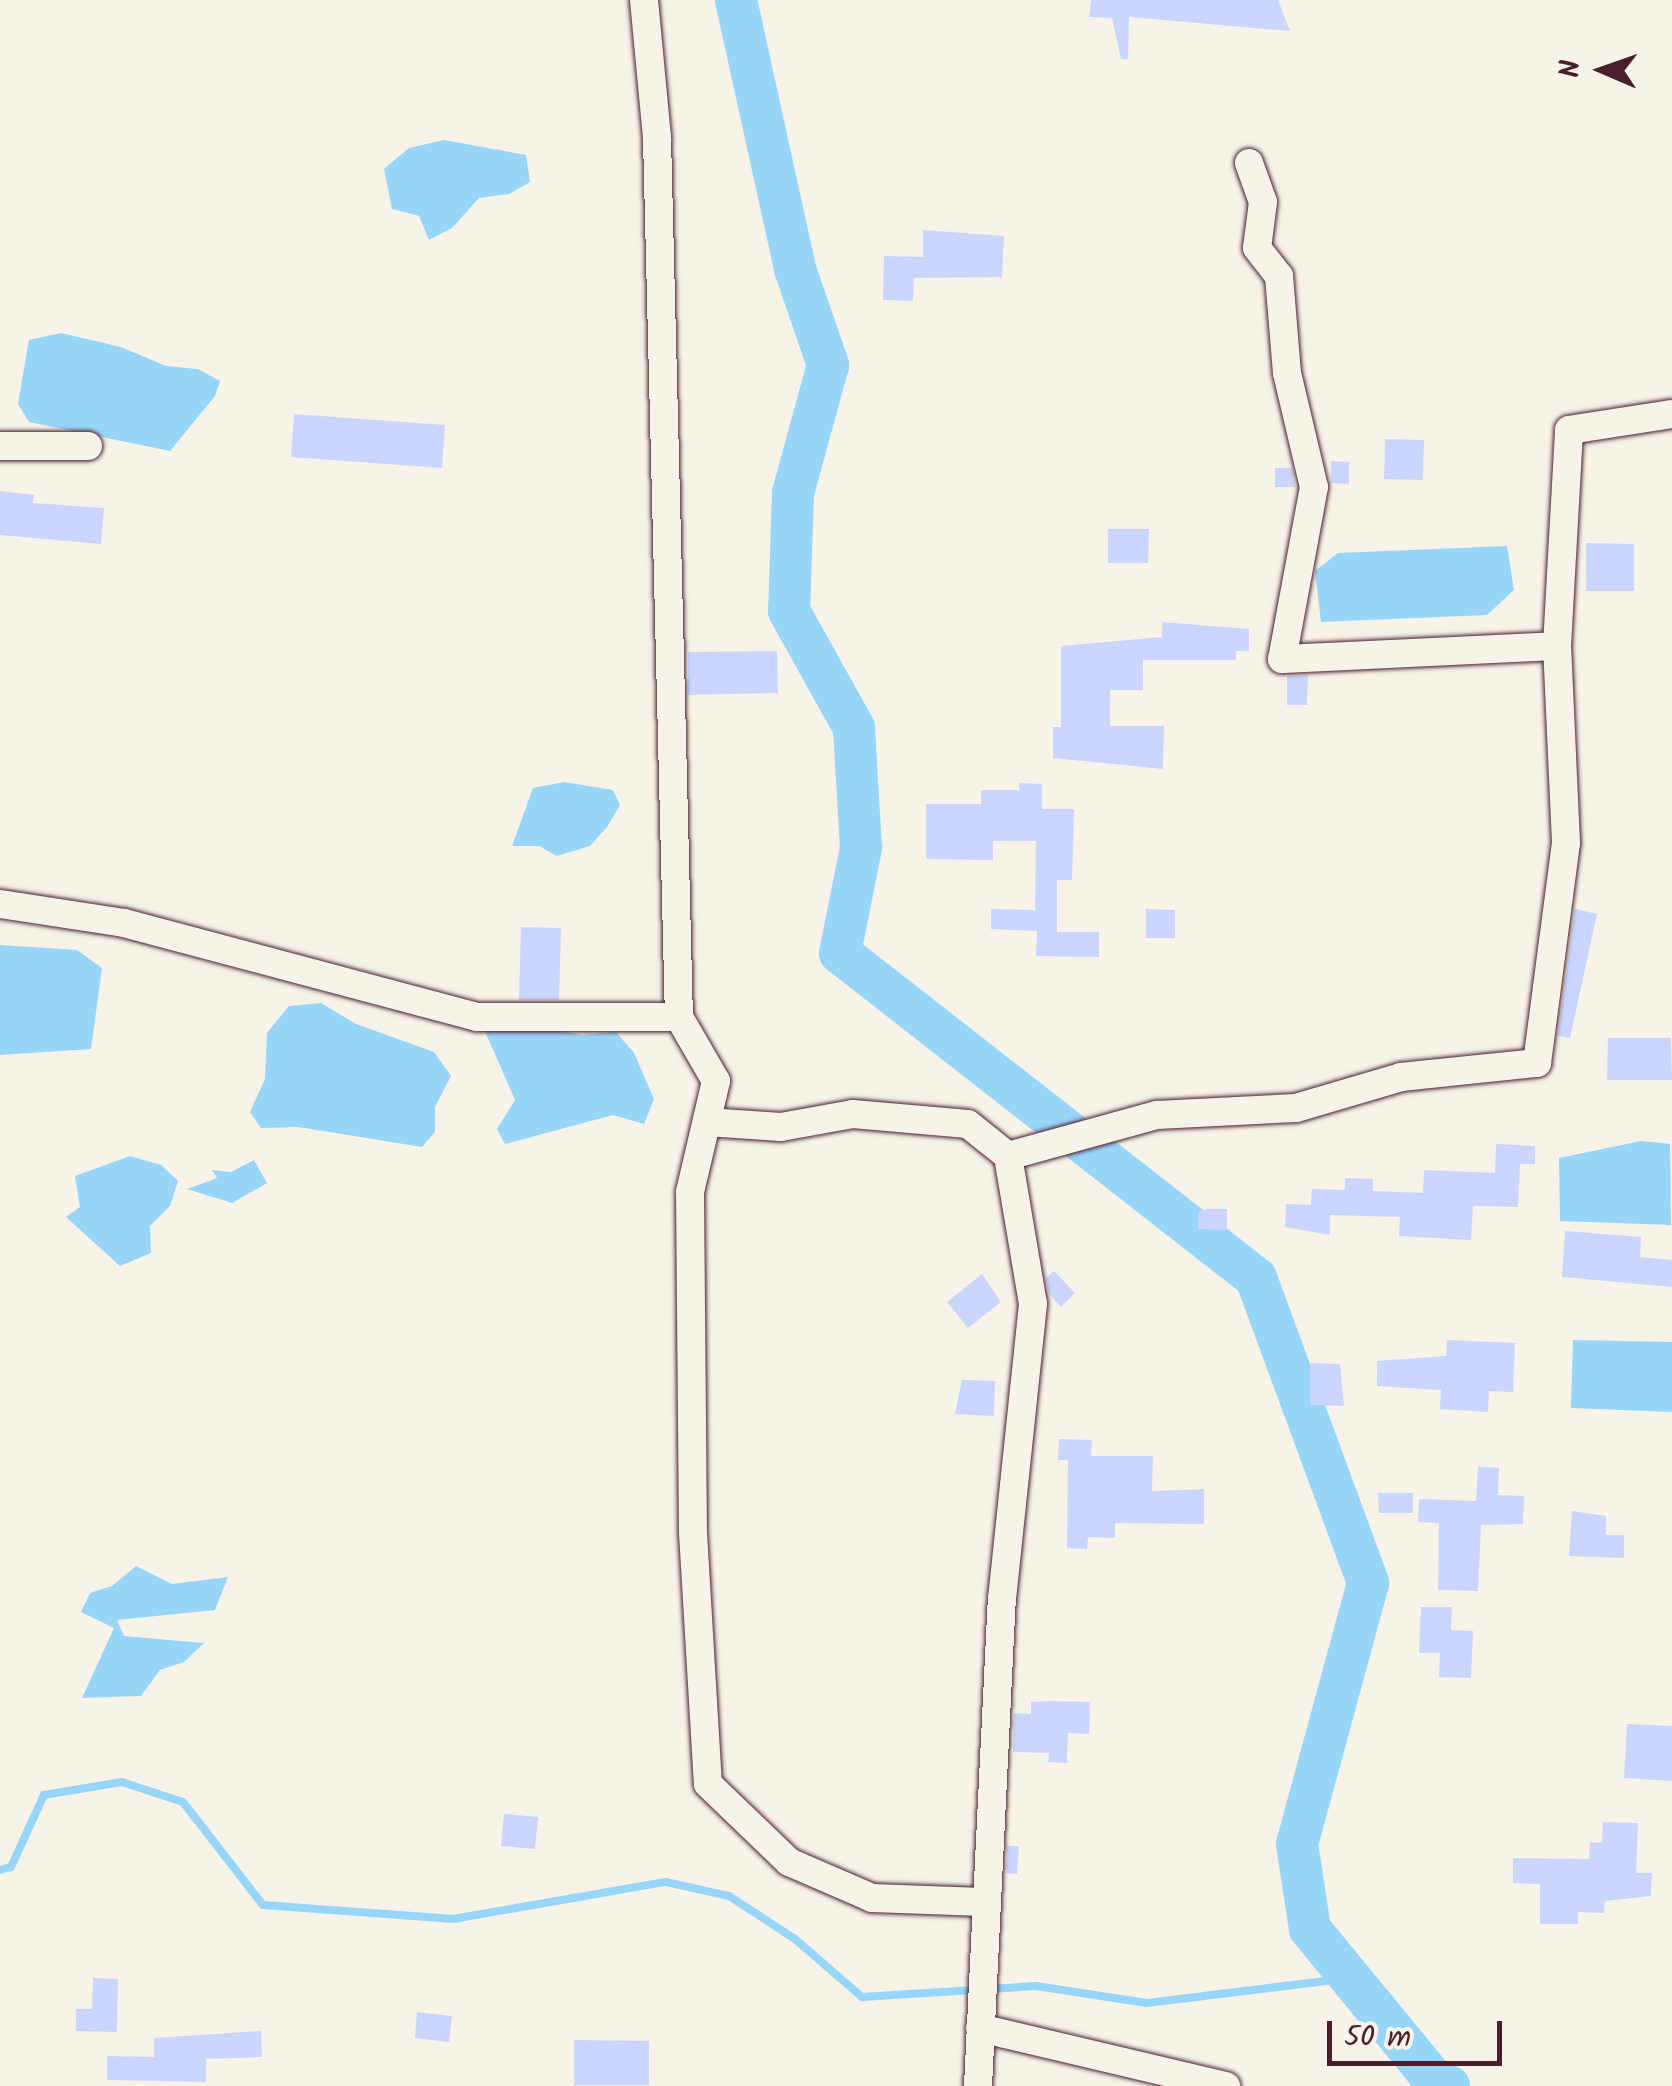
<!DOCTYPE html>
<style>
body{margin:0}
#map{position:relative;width:1672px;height:2086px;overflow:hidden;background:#f7f3e8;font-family:Kalam,sans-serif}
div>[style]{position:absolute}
.water>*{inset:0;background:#98d6f9}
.stream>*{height:8px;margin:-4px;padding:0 4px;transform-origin:4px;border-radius:4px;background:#98d6f9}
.river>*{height:42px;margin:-21px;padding:0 21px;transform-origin:21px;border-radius:21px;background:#98d6f9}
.building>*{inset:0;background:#cad6fd}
.roads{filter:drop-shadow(0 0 2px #4a1f2b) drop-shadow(0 0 2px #4a1f2b)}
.minor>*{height:28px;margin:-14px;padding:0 14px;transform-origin:14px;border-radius:14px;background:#f7f3e8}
span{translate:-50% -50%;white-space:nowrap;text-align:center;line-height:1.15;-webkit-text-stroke:8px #f7f3e8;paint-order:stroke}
.north{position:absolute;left:1552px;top:20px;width:100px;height:100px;-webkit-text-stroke:8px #f7f3e8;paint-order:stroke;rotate:272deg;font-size:28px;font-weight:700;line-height:40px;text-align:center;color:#4a1f2b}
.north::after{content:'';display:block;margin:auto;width:35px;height:45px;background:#4a1f2b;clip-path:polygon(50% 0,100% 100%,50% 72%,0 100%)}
.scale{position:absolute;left:1327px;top:2021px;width:175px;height:45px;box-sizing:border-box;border:5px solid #4a1f2b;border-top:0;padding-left:12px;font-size:30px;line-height:35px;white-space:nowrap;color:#4a1f2b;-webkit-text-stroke:8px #f7f3e8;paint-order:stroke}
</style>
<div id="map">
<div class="water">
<i style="clip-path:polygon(444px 140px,526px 155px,530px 182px,509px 194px,479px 198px,452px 228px,429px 240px,419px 216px,392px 209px,384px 169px,409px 148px)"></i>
<i style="clip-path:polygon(61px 333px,121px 347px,166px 366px,198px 369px,220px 381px,215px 396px,170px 451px,29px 422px,18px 404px,29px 340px)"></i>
<i style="clip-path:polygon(1507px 546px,1514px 590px,1487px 615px,1321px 622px,1315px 571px,1338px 553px)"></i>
<i style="clip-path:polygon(564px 782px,613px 790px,620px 805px,607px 827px,590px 846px,557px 856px,539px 846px,512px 846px,533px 788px)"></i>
<i style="clip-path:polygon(0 945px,77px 950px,102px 968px,91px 1049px,0 1055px)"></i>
<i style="clip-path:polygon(321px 1003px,356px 1024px,434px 1052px,451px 1076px,435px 1107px,435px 1132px,422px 1147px,298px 1127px,261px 1128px,250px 1112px,265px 1079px,267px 1033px,289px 1006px)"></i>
<i style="clip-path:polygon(524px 1025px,582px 1035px,616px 1032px,634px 1053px,654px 1099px,644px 1124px,613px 1115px,505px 1144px,497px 1129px,515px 1100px,484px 1029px)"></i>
<i style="clip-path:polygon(1641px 1141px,1670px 1144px,1671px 1225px,1560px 1221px,1559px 1158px)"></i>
<i style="clip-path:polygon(130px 1156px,161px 1165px,178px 1181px,170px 1206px,150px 1226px,151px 1253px,120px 1266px,66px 1217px,80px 1207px,75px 1176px)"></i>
<i style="clip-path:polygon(254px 1160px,267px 1183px,232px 1203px,187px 1189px,217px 1178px,212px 1170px,231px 1172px)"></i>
<i style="clip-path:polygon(1573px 1340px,1672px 1342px,1672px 1412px,1571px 1408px)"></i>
<i style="clip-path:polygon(136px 1566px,172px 1584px,228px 1577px,215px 1610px,117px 1620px,124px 1636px,204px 1643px,184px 1662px,160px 1670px,141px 1696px,82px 1698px,114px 1628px,81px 1612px,90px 1593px,112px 1586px)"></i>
</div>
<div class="stream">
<i style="left:0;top:1870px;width:11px;rotate:-15deg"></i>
<i style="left:11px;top:1867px;width:79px;rotate:-65.4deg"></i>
<i style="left:44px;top:1795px;width:79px;rotate:-9.5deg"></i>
<i style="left:122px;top:1782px;width:64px;rotate:18.2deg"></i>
<i style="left:183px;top:1802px;width:130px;rotate:52.2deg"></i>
<i style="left:263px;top:1905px;width:191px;rotate:4.2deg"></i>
<i style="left:453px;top:1919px;width:216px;rotate:-9.9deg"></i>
<i style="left:666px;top:1882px;width:65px;rotate:12.5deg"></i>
<i style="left:729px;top:1896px;width:79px;rotate:33.1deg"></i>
<i style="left:795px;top:1939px;width:89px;rotate:40.9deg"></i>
<i style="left:862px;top:1997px;width:174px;rotate:-3.6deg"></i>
<i style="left:1036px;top:1986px;width:112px;rotate:8.7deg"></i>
<i style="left:1147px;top:2003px;width:205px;rotate:-7deg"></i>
</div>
<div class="river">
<i style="left:736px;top:0;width:275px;rotate:77.6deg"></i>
<i style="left:795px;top:269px;width:102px;rotate:71deg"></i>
<i style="left:828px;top:365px;width:133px;rotate:105.3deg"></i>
<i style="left:793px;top:493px;width:118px;rotate:91.9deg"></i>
<i style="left:789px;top:611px;width:134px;rotate:60.9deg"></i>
<i style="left:854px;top:728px;width:120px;rotate:86.7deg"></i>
<i style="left:861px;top:848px;width:107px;rotate:101.3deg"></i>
<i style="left:840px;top:953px;width:528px;rotate:38deg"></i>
<i style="left:1256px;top:1278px;width:325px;rotate:69.8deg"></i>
<i style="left:1368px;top:1583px;width:270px;rotate:105.2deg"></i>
<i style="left:1297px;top:1844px;width:86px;rotate:81.3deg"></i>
<i style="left:1310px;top:1929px;width:197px;rotate:50.6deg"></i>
<i style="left:1435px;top:2081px;width:15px;rotate:20deg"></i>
</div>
<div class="building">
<i style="clip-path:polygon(1091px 0,1278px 0,1290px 31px,1129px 17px,1128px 59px,1121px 59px,1112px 18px,1089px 17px)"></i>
<i style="clip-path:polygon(923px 230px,1004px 236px,1002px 277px,914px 278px,913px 301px,883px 300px,884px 256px,923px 257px)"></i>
<i style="clip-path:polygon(294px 414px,445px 425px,442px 468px,291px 457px)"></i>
<i style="clip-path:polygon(1385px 439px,1424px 440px,1423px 480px,1384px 479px)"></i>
<i style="clip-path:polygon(1331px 461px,1349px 462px,1349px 484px,1331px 483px)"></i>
<i style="clip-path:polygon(1275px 468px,1292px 468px,1295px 487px,1275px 487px)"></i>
<i style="clip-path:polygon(0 491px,34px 495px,33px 503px,104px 508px,101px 544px,0 535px)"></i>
<i style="clip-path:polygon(1108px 529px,1149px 529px,1148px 563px,1108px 563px)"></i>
<i style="clip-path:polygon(1586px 543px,1634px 544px,1634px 591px,1586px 591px)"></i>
<i style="clip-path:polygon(1162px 622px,1249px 629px,1249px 651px,1236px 651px,1236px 660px,1143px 660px,1143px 690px,1110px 690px,1110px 726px,1164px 726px,1163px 769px,1053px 758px,1053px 727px,1061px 727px,1061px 646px,1162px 637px)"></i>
<i style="clip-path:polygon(777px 651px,778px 693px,688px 695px,688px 652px)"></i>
<i style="clip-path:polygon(1308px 675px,1307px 705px,1287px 705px,1287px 676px)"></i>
<i style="clip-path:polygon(1019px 783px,1042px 784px,1042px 809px,1074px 809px,1072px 880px,1057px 880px,1057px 932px,1099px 932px,1099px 957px,1036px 956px,1037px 931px,991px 929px,991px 909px,1035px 910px,1036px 841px,993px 841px,993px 860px,926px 859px,926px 804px,981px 804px,981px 790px,1019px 790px)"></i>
<i style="clip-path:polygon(1146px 909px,1175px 910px,1175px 938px,1146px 938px)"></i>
<i style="clip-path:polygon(1575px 909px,1597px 914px,1570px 1038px,1558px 1036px)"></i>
<i style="clip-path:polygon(521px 927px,561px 928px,559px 1000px,519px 1000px)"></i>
<i style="clip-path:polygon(1608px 1038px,1671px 1038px,1672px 1080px,1607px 1080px)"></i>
<i style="clip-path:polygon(1496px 1144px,1535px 1146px,1535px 1164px,1520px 1164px,1518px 1207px,1473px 1206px,1471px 1240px,1399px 1236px,1400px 1217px,1330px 1215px,1330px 1235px,1285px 1227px,1286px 1204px,1311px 1205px,1312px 1189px,1345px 1190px,1345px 1178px,1373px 1179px,1373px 1191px,1423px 1193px,1424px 1170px,1495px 1173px)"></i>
<i style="clip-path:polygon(1208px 1209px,1227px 1209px,1227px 1230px,1198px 1229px,1199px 1211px)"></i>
<i style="clip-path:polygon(1565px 1231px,1641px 1237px,1640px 1257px,1672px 1260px,1672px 1287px,1562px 1277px)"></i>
<i style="clip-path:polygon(1054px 1271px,1075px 1293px,1061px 1307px,1049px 1294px,1046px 1278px)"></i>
<i style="clip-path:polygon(982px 1274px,1001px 1302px,968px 1328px,947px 1302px)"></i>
<i style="clip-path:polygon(1447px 1340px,1515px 1343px,1513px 1392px,1489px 1391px,1488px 1412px,1440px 1409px,1441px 1390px,1377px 1386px,1377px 1361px,1446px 1356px)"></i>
<i style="clip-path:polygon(1310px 1363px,1340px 1364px,1344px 1406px,1310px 1405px)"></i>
<i style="clip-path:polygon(962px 1380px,995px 1381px,994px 1416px,955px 1414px)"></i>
<i style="clip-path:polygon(1059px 1439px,1092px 1440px,1091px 1456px,1153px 1456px,1152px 1491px,1204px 1489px,1204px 1524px,1115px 1523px,1115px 1538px,1088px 1537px,1087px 1549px,1067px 1548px,1068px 1460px,1058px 1460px)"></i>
<i style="clip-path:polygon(1478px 1467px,1499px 1468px,1498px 1495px,1524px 1496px,1523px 1524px,1481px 1525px,1478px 1591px,1438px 1590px,1439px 1523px,1418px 1522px,1419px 1499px,1476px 1501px)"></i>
<i style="clip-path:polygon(1378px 1493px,1413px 1493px,1413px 1513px,1379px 1513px)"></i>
<i style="clip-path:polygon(1572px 1511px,1606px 1516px,1606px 1535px,1624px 1535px,1624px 1558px,1569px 1556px)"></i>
<i style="clip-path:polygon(1421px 1607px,1452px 1607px,1451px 1630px,1473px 1631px,1471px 1678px,1439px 1677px,1440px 1653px,1419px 1653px)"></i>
<i style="clip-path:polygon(1051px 1701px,1090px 1702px,1089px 1734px,1068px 1733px,1067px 1763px,1048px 1762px,1049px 1753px,1013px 1752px,1014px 1713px,1031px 1714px,1031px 1702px)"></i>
<i style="clip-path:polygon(1627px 1724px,1672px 1726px,1672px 1781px,1624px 1778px)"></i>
<i style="clip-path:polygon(504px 1814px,538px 1817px,535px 1849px,501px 1846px)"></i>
<i style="clip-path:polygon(1603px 1822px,1638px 1823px,1636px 1873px,1652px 1873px,1651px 1896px,1605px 1901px,1604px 1913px,1578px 1912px,1578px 1924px,1540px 1924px,1540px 1884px,1513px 1883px,1513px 1858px,1589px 1859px,1590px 1842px,1602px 1843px)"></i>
<i style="clip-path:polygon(1007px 1846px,1019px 1846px,1017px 1874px,1006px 1873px)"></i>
<i style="clip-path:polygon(93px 1978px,118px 1979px,117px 2032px,76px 2031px,76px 2009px,92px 2009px)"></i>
<i style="clip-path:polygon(417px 2012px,452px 2016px,449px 2042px,415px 2038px)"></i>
<i style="clip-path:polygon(261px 2031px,262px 2057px,206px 2059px,206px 2082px,107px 2080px,107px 2056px,154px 2057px,154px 2038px)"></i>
<i style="clip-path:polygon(574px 2040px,649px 2041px,649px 2085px,574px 2085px)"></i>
</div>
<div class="roads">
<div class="minor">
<i style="left:644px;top:0;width:139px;rotate:84.6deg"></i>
<i style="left:657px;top:138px;width:879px;rotate:88.57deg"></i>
<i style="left:679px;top:1017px;width:74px;rotate:60deg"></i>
<i style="left:716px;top:1081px;width:114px;rotate:103.2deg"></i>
<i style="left:690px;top:1192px;width:341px;rotate:89.5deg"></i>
<i style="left:693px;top:1533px;width:251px;rotate:86.6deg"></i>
<i style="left:708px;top:1784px;width:112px;rotate:43.9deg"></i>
<i style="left:789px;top:1862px;width:90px;rotate:23.4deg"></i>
<i style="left:872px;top:1898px;width:111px;rotate:2.1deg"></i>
<i style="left:1249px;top:163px;width:41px;rotate:70.3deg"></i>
<i style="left:1263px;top:202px;width:46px;rotate:97.4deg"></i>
<i style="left:1257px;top:248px;width:36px;rotate:52deg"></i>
<i style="left:1279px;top:276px;width:97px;rotate:85.3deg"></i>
<i style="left:1287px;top:373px;width:117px;rotate:76.7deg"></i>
<i style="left:1314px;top:487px;width:175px;rotate:100.5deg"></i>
<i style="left:1282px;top:659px;width:275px;rotate:-2.7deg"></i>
<i style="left:0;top:446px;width:88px"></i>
<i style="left:0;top:904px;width:125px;rotate:8.7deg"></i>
<i style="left:124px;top:923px;width:365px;rotate:14.9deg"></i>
<i style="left:477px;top:1017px;width:202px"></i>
<i style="left:707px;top:1122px;width:74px;rotate:3.9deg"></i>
<i style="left:781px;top:1127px;width:73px;rotate:-10.2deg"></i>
<i style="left:853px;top:1114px;width:115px;rotate:5deg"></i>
<i style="left:968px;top:1124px;width:51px;rotate:38.7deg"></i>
<i style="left:1008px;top:1156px;width:155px;rotate:-15.4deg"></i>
<i style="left:1157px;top:1115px;width:139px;rotate:-2.9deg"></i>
<i style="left:1296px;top:1108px;width:109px;rotate:-16.4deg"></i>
<i style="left:1401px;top:1077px;width:137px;rotate:-5.9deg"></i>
<i style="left:1537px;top:1063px;width:222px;rotate:-82.5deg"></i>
<i style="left:1566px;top:843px;width:197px;rotate:-92.6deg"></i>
<i style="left:1557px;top:646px;width:216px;rotate:-86.8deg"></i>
<i style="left:1569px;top:430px;width:104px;rotate:-8.8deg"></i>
<i style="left:980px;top:2028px;width:253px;rotate:13.3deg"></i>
<i style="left:978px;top:2086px;width:488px;rotate:-87.2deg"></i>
<i style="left:1002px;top:1599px;width:297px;rotate:-84deg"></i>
<i style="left:1033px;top:1304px;width:150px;rotate:-99.6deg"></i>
</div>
</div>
<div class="north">N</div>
<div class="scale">50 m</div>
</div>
